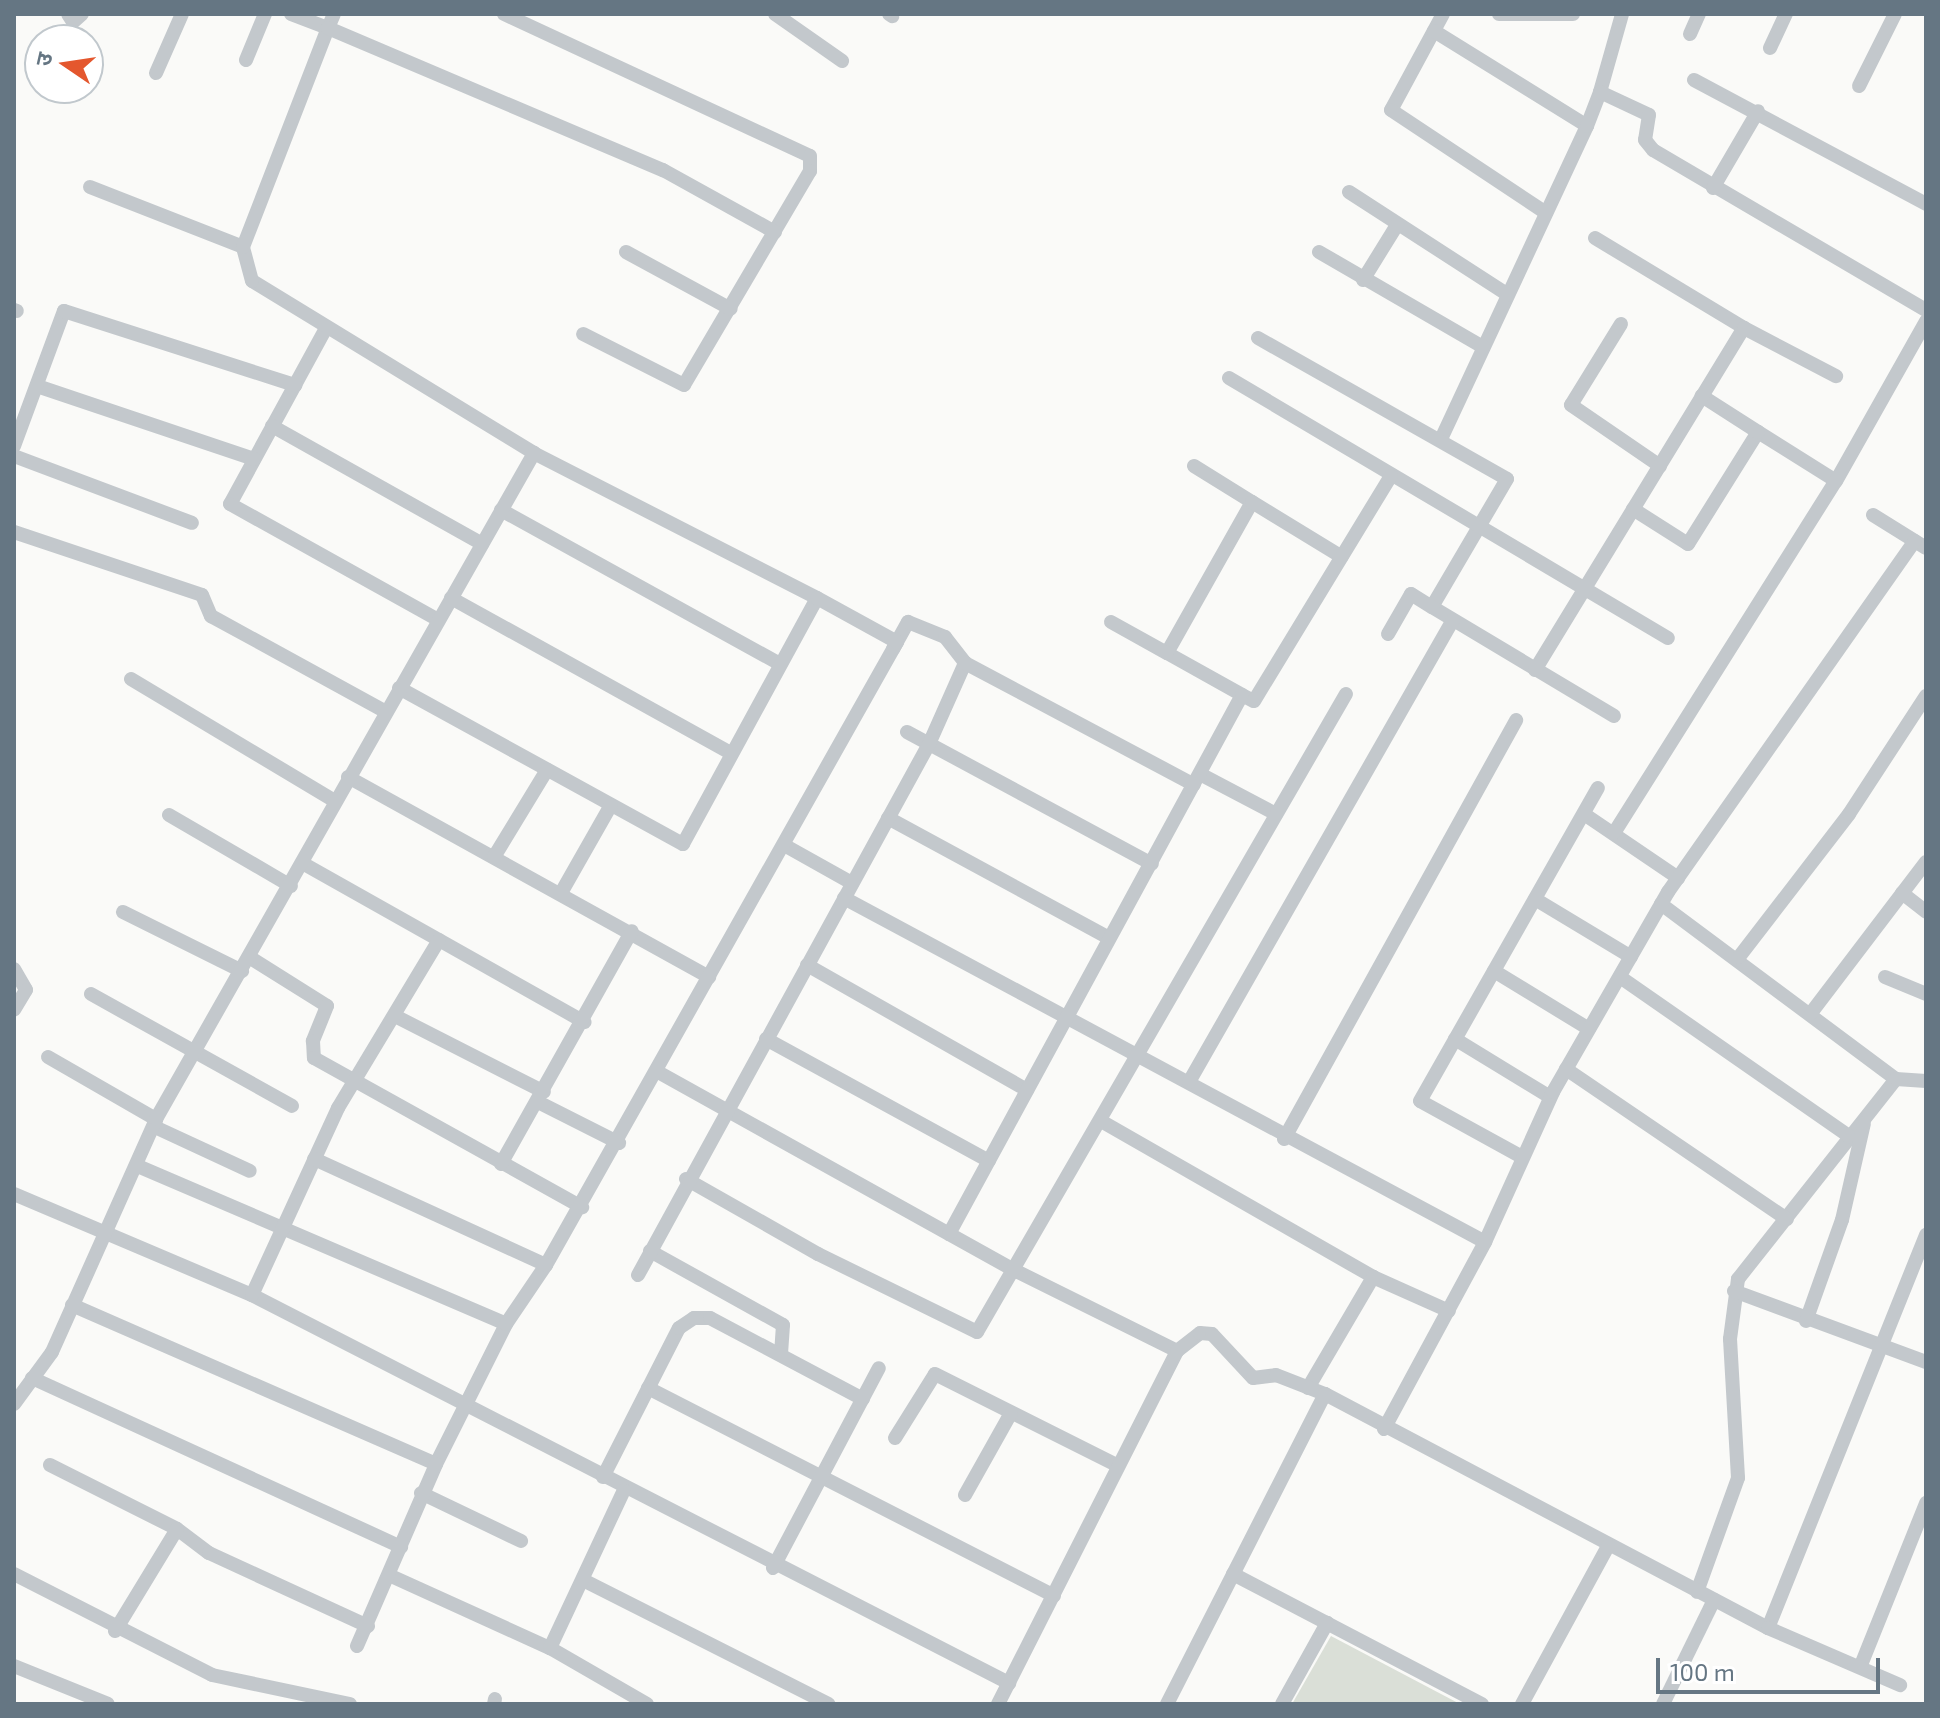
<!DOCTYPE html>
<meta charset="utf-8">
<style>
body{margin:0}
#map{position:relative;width:1940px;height:1718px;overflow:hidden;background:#fafaf8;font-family:"Exo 2","Noto Sans Devanagari",sans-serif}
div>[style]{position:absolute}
.green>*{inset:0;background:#dadfd7}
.street>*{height:14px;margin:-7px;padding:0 7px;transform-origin:7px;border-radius:7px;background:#c3c8cc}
span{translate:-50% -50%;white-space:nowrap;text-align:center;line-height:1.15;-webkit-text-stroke:8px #fff;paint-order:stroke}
.frame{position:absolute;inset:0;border:16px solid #657683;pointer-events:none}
.north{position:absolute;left:24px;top:24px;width:80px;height:80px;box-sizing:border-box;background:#fff;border:2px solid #c1c8cd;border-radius:50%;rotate:283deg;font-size:22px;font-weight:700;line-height:32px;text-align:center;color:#657683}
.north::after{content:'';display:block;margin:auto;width:28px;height:36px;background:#e4572e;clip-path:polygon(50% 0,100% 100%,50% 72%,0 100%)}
.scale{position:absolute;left:1656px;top:1658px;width:224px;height:36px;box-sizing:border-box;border:4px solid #657683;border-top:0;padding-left:10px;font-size:24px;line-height:28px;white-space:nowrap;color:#657683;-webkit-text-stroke:6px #fff;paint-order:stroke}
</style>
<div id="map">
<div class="green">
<i style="clip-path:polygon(1331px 1636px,1460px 1704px,1292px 1704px)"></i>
</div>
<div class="street">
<i style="left:68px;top:14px;width:9px;rotate:58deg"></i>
<i style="left:73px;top:22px;width:12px;rotate:-42deg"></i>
<i style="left:291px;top:14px;width:40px;rotate:21deg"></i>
<i style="left:328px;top:28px;width:15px;rotate:-67deg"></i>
<i style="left:504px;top:14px;width:337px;rotate:24.9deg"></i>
<i style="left:810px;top:156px;width:15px;rotate:90deg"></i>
<i style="left:810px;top:171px;width:248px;rotate:120.5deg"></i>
<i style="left:684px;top:385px;width:113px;rotate:-153.2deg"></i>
<i style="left:775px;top:14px;width:82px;rotate:35deg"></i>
<i style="left:889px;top:14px;width:4px;rotate:34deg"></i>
<i style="left:1443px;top:14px;width:109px;rotate:118.4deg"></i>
<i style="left:1391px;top:110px;width:186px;rotate:33.6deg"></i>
<i style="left:1499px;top:14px;width:74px"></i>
<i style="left:1434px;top:31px;width:180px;rotate:31.8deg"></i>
<i style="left:1587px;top:126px;width:343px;rotate:115deg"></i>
<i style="left:1690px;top:34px;width:22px;rotate:-66deg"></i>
<i style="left:1770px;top:48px;width:38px;rotate:-65deg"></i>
<i style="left:246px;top:60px;width:50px;rotate:-67.6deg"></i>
<i style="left:156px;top:73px;width:64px;rotate:-66.2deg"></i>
<i style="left:1694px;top:80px;width:263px;rotate:28.1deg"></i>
<i style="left:1859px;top:86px;width:80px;rotate:-63.4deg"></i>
<i style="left:1600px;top:92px;width:81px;rotate:-74.2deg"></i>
<i style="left:1587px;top:126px;width:36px;rotate:-69deg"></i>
<i style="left:1600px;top:92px;width:54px;rotate:25.1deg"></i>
<i style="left:1649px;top:115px;width:25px;rotate:99deg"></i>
<i style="left:1645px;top:140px;width:13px;rotate:51deg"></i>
<i style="left:1653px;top:150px;width:316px;rotate:30.4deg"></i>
<i style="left:90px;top:187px;width:164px;rotate:21.4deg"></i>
<i style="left:1713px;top:188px;width:89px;rotate:-59.7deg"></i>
<i style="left:1349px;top:192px;width:189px;rotate:32.9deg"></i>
<i style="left:1595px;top:238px;width:174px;rotate:31.1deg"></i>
<i style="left:626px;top:252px;width:119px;rotate:28.5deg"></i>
<i style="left:1319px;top:252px;width:190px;rotate:30.1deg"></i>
<i style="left:1363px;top:280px;width:65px;rotate:-58.3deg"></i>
<i style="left:14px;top:310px;width:3px;rotate:18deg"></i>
<i style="left:1621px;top:324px;width:95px;rotate:121.7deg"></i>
<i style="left:1571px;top:405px;width:108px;rotate:34.4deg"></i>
<i style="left:325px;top:330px;width:198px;rotate:118.6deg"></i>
<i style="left:230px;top:504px;width:238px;rotate:29.1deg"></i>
<i style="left:1258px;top:338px;width:286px;rotate:29.5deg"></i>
<i style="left:1507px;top:479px;width:148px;rotate:120.4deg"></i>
<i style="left:1432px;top:607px;width:212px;rotate:30.9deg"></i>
<i style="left:1229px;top:378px;width:510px;rotate:30.64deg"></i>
<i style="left:40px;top:387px;width:226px;rotate:18.6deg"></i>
<i style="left:272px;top:426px;width:241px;rotate:29.3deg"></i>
<i style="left:1758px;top:432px;width:92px;rotate:32.1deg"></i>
<i style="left:14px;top:446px;width:144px;rotate:-69.7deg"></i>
<i style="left:64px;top:311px;width:243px;rotate:17.8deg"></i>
<i style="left:14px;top:456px;width:190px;rotate:20.6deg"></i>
<i style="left:1194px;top:466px;width:68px;rotate:31.8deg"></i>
<i style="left:1252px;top:502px;width:173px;rotate:119.4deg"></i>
<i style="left:1167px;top:653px;width:86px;rotate:29.2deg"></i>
<i style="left:1252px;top:502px;width:105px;rotate:31.4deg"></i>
<i style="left:1633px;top:509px;width:65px;rotate:32.5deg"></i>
<i style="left:1688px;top:544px;width:132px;rotate:-58deg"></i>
<i style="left:1758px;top:432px;width:67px;rotate:-147.3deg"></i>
<i style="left:501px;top:510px;width:319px;rotate:28.9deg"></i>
<i style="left:1873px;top:515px;width:62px;rotate:31.9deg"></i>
<i style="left:14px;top:532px;width:198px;rotate:18.5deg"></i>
<i style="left:202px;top:595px;width:23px;rotate:67deg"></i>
<i style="left:211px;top:616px;width:200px;rotate:28.7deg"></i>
<i style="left:451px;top:598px;width:320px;rotate:29deg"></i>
<i style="left:1111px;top:622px;width:64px;rotate:29deg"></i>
<i style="left:1388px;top:634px;width:46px;rotate:-60.1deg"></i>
<i style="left:1411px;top:594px;width:25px;rotate:32deg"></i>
<i style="left:893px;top:649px;width:31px;rotate:-61deg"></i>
<i style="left:908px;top:622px;width:40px;rotate:22deg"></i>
<i style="left:945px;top:637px;width:33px;rotate:52deg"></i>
<i style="left:1535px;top:670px;width:401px;rotate:-58.6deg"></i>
<i style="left:1744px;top:328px;width:104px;rotate:27.6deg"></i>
<i style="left:131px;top:679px;width:238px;rotate:30.9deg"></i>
<i style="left:399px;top:688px;width:324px;rotate:28.8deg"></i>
<i style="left:683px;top:844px;width:280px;rotate:-61.4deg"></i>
<i style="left:817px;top:598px;width:318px;rotate:-152.9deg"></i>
<i style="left:534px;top:453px;width:330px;rotate:-148.6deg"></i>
<i style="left:252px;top:281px;width:35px;rotate:-105deg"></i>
<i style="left:243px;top:247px;width:235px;rotate:-68.8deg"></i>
<i style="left:328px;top:28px;width:364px;rotate:23deg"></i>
<i style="left:663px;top:170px;width:128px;rotate:29deg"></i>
<i style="left:907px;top:732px;width:278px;rotate:28.3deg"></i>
<i style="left:1200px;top:774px;width:86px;rotate:27.8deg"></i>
<i style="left:348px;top:777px;width:413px;rotate:29deg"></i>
<i style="left:1584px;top:814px;width:114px;rotate:34.2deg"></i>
<i style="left:169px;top:815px;width:141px;rotate:30.2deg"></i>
<i style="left:888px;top:818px;width:251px;rotate:28.5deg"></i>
<i style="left:1614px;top:833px;width:416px;rotate:-57.8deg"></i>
<i style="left:1836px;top:481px;width:184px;rotate:-60.6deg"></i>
<i style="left:784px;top:845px;width:78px;rotate:29.2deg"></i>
<i style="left:494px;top:857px;width:102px;rotate:-58.7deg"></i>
<i style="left:304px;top:864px;width:322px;rotate:29.4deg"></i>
<i style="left:561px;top:893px;width:101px;rotate:-60.4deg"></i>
<i style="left:1902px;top:893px;width:31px;rotate:38deg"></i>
<i style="left:844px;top:898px;width:727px;rotate:28.22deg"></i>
<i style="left:1535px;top:899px;width:112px;rotate:31.1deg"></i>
<i style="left:1661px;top:904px;width:293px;rotate:36.7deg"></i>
<i style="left:1896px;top:1079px;width:255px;rotate:128.3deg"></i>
<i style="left:1738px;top:1279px;width:61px;rotate:97.6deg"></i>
<i style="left:1730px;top:1339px;width:139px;rotate:86.7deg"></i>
<i style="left:1738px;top:1478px;width:121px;rotate:109.8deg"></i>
<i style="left:123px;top:912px;width:133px;rotate:26.4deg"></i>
<i style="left:249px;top:957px;width:92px;rotate:32.1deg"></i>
<i style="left:327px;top:1006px;width:38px;rotate:112deg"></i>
<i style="left:313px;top:1041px;width:17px;rotate:87deg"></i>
<i style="left:314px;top:1058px;width:307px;rotate:29.1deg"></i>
<i style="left:1739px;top:957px;width:180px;rotate:-52.4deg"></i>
<i style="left:1849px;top:814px;width:141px;rotate:-56.9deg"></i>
<i style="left:807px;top:965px;width:253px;rotate:29.6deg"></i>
<i style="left:14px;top:969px;width:24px;rotate:60deg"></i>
<i style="left:26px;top:990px;width:23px;rotate:121deg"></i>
<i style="left:1494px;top:971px;width:111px;rotate:31.4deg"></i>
<i style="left:1620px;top:977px;width:280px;rotate:34.8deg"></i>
<i style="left:1885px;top:977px;width:44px;rotate:22.5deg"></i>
<i style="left:91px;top:994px;width:230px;rotate:29.1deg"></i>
<i style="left:1811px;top:1013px;width:190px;rotate:-52.7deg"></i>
<i style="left:395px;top:1016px;width:167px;rotate:27deg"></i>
<i style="left:766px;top:1039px;width:254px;rotate:28.7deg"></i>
<i style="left:1455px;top:1039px;width:111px;rotate:31.4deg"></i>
<i style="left:48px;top:1057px;width:125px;rotate:29.9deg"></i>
<i style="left:1566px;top:1069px;width:267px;rotate:34.2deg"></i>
<i style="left:658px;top:1072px;width:410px;rotate:29.1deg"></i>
<i style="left:1016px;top:1271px;width:180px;rotate:26.4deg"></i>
<i style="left:1896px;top:1079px;width:30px;rotate:4deg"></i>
<i style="left:1189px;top:1082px;width:532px;rotate:-60.26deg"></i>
<i style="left:538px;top:1102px;width:91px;rotate:26.8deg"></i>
<i style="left:1101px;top:1121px;width:314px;rotate:29.8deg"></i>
<i style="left:1373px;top:1277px;width:83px;rotate:24.1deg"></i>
<i style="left:157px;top:1128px;width:102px;rotate:24.8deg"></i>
<i style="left:1284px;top:1139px;width:479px;rotate:-61deg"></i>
<i style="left:1522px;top:1157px;width:116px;rotate:-151.2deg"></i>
<i style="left:1420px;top:1101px;width:360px;rotate:-60.4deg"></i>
<i style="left:501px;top:1164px;width:267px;rotate:-60.7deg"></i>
<i style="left:140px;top:1167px;width:398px;rotate:23.2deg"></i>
<i style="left:686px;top:1179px;width:152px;rotate:29.6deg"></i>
<i style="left:818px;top:1254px;width:177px;rotate:26.1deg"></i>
<i style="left:977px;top:1332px;width:737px;rotate:-59.96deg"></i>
<i style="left:14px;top:1194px;width:259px;rotate:23deg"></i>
<i style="left:252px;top:1295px;width:851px;rotate:27.14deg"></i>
<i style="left:949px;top:1234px;width:613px;rotate:-61.47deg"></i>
<i style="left:1242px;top:695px;width:13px;rotate:27deg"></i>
<i style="left:1254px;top:701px;width:263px;rotate:-58.7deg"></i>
<i style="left:650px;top:1251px;width:152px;rotate:29.1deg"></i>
<i style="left:783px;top:1325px;width:28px;rotate:94deg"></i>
<i style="left:546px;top:1265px;width:715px;rotate:-60.6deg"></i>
<i style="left:897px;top:642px;width:91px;rotate:-151.2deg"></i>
<i style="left:638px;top:1275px;width:606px;rotate:-61.28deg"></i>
<i style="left:929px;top:744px;width:89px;rotate:-66deg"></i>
<i style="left:965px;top:663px;width:259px;rotate:28deg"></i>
<i style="left:1734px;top:1291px;width:205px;rotate:20.3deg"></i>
<i style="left:252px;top:1295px;width:206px;rotate:-65.3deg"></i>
<i style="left:338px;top:1108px;width:196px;rotate:-59deg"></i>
<i style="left:72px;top:1305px;width:397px;rotate:23.6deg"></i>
<i style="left:436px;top:1464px;width:157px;rotate:-63.4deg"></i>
<i style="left:506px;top:1324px;width:71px;rotate:-55.9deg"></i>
<i style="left:546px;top:1265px;width:255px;rotate:-155.4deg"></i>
<i style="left:1806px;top:1321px;width:107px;rotate:-70.4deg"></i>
<i style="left:1842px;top:1220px;width:99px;rotate:-77.2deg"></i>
<i style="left:32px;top:1378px;width:406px;rotate:24.6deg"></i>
<i style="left:648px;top:1388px;width:456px;rotate:27.1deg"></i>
<i style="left:1308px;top:1388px;width:129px;rotate:-59.6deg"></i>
<i style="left:14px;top:1404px;width:64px;rotate:-53.8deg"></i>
<i style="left:52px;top:1352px;width:255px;rotate:-65.9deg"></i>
<i style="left:156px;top:1119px;width:766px;rotate:-60.42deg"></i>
<i style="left:1384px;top:1429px;width:213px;rotate:-61.6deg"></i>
<i style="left:1485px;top:1242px;width:165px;rotate:-65.6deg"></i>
<i style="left:1553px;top:1092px;width:231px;rotate:-60.1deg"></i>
<i style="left:1668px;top:892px;width:429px;rotate:-54.9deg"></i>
<i style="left:895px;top:1438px;width:75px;rotate:-58deg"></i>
<i style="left:935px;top:1374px;width:203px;rotate:26.6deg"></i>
<i style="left:50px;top:1465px;width:142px;rotate:26.7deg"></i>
<i style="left:177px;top:1529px;width:40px;rotate:37deg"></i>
<i style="left:209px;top:1553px;width:175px;rotate:24.7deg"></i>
<i style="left:603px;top:1477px;width:167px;rotate:-63deg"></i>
<i style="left:679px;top:1328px;width:18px;rotate:-34deg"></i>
<i style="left:694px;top:1318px;width:16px"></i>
<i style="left:710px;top:1318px;width:173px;rotate:27.9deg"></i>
<i style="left:421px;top:1493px;width:111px;rotate:25.6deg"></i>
<i style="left:965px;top:1495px;width:94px;rotate:-60.7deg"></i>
<i style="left:773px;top:1568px;width:226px;rotate:-62.1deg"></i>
<i style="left:14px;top:1574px;width:222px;rotate:27deg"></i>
<i style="left:212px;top:1675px;width:141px;rotate:11.9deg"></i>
<i style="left:1233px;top:1574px;width:281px;rotate:27.6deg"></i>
<i style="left:391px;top:1576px;width:175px;rotate:24.4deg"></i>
<i style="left:550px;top:1648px;width:112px;rotate:30deg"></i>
<i style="left:583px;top:1580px;width:275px;rotate:26.8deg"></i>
<i style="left:1768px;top:1628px;width:424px;rotate:-68.1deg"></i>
<i style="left:115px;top:1631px;width:119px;rotate:-58.7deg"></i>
<i style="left:357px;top:1646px;width:198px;rotate:-66.5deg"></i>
<i style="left:550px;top:1648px;width:174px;rotate:-64.9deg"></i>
<i style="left:1861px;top:1665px;width:175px;rotate:-68.1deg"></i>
<i style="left:14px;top:1666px;width:101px;rotate:22deg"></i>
<i style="left:494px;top:1704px;width:5px;rotate:-79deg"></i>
<i style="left:998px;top:1704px;width:396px;rotate:-63.1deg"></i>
<i style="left:1177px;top:1351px;width:29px;rotate:-38deg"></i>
<i style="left:1200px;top:1333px;width:12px;rotate:5deg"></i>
<i style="left:1212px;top:1334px;width:60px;rotate:47deg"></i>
<i style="left:1253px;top:1378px;width:23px;rotate:-7deg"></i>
<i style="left:1276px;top:1375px;width:53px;rotate:21.2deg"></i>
<i style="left:1325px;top:1394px;width:501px;rotate:27.84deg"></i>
<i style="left:1768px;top:1628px;width:144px;rotate:23.4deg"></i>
<i style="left:1167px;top:1704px;width:348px;rotate:-63deg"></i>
<i style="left:1282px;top:1704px;width:93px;rotate:-60.9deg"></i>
<i style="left:1522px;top:1704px;width:180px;rotate:-61.4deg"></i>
<i style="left:1663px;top:1704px;width:116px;rotate:-63.9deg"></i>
</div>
<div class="frame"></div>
<div class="north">उ</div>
<div class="scale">100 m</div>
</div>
